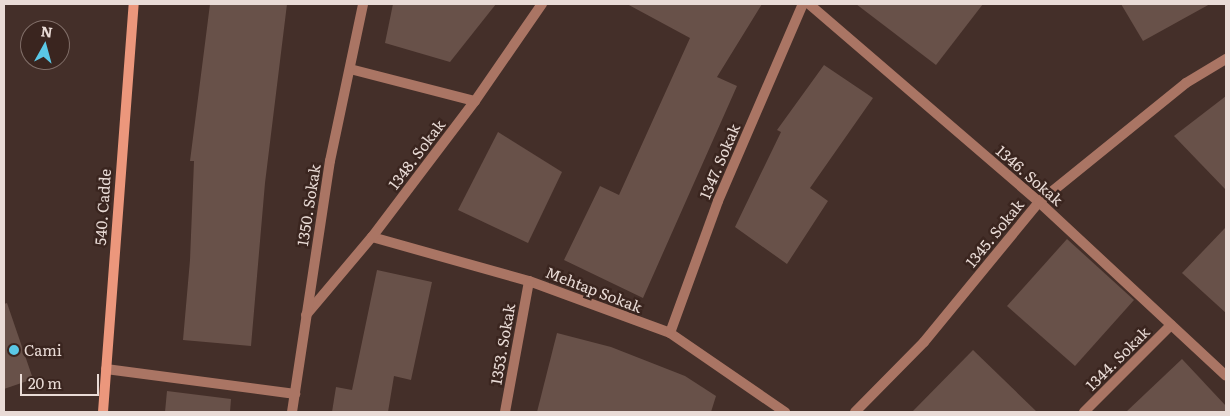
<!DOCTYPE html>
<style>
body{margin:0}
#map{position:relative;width:1230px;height:416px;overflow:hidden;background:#442f29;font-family:Literata,serif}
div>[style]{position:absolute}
.building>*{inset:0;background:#685149}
.street>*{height:10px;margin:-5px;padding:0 5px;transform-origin:5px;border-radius:5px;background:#aa7564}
.secondary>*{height:10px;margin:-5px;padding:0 5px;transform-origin:5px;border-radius:5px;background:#ec977c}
.dots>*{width:14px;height:14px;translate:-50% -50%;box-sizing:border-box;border:2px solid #3a251f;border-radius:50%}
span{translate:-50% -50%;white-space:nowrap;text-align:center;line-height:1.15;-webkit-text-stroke:5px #3a251f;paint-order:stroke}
.street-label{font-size:15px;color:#e9dbd6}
.poi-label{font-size:15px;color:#e9dbd6}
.left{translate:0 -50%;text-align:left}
.frame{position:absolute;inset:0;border:5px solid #e9dbd6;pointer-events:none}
.north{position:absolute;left:20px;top:20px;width:50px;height:50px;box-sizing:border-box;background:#3a251f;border:1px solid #806e68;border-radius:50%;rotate:7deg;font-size:14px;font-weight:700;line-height:20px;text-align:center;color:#e9dbd6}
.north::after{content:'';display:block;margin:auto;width:18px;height:22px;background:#5ac8e6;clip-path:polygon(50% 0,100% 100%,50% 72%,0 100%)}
.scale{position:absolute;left:20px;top:374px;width:79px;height:22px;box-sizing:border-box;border:2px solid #e9dbd6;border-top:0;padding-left:6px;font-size:15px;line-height:18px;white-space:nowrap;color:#e9dbd6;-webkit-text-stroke:4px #3a251f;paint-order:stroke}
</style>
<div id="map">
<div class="building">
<i style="clip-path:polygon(210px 4px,287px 4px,265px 183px,251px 346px,183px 340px,190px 260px,194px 161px,190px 161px)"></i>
<i style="clip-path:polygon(393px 4px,496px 4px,450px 62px,385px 43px)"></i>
<i style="clip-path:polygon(627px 4px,762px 4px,717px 77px,737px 86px,643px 298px,564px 260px,600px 186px,619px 195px,690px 38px)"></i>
<i style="clip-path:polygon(856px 4px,983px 4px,936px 65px)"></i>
<i style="clip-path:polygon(1121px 4px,1210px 4px,1143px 41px)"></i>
<i style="clip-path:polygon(824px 65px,873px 98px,810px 188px,828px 201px,787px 264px,735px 227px,781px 132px,777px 130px)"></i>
<i style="clip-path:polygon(1226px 96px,1226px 190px,1174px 136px)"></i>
<i style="clip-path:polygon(498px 132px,562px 172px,528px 243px,458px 210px)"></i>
<i style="clip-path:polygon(1226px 227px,1226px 313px,1182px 273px)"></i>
<i style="clip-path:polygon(1067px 239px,1134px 300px,1075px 366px,1007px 306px)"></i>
<i style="clip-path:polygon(377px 270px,432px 282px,411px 380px,394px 376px,388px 412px,332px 412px,336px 387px,352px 390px)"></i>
<i style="clip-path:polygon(7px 303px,33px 379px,4px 389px,4px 304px)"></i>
<i style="clip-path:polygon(557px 333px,611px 347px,685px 376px,716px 396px,711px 412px,537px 412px)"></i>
<i style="clip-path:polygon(973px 350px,1037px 412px,912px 412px)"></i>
<i style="clip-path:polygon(1182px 359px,1226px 406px,1226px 412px,1126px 412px)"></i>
<i style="clip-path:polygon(167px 391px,231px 399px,230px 412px,165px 412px)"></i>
</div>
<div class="street">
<i style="left:809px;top:4px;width:303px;rotate:40.7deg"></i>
<i style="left:1039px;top:202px;width:255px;rotate:42.9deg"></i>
<i style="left:350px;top:69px;width:129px;rotate:14.4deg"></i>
<i style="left:372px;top:237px;width:163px;rotate:15.7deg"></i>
<i style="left:529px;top:281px;width:150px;rotate:20.2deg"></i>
<i style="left:670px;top:333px;width:140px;rotate:34.5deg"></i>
<i style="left:306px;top:315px;width:102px;rotate:-49.8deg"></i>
<i style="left:372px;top:237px;width:171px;rotate:-52.9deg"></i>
<i style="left:475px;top:101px;width:118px;rotate:-55.4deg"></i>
<i style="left:670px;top:333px;width:140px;rotate:-70deg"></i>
<i style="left:718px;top:201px;width:215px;rotate:-66.7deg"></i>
<i style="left:106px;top:369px;width:191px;rotate:7.5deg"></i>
<i style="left:292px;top:412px;width:254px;rotate:-81.4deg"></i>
<i style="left:330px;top:161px;width:160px;rotate:-78.1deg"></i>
<i style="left:505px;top:412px;width:133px;rotate:-79.6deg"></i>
<i style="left:855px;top:412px;width:98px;rotate:-45.4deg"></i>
<i style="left:924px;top:342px;width:181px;rotate:-50.6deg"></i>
<i style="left:1039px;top:202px;width:189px;rotate:-39deg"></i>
<i style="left:1186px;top:83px;width:47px;rotate:-31deg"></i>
<i style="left:1084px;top:412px;width:123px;rotate:-45deg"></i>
</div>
<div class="secondary">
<i style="left:103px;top:412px;width:409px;rotate:-85.7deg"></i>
</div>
<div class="dots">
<i style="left:14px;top:350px;background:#5ac8e6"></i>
</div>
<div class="street-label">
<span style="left:416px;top:154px;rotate:-53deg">1348. Sokak</span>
<span style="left:719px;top:161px;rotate:-67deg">1347. Sokak</span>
<span style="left:1030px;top:175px;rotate:41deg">1346. Sokak</span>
<span style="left:308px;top:205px;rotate:-81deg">1350. Sokak</span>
<span style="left:102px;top:207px;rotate:-86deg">540. Cadde</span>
<span style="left:994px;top:233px;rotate:-51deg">1345. Sokak</span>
<span style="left:594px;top:289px;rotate:21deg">Mehtap Sokak</span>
<span style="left:502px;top:344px;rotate:-80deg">1353. Sokak</span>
<span style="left:1117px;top:358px;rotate:-45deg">1344. Sokak</span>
</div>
<div class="poi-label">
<span class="left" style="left:24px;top:350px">Cami</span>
</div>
<div class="frame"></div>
<div class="north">N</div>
<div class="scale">20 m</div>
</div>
